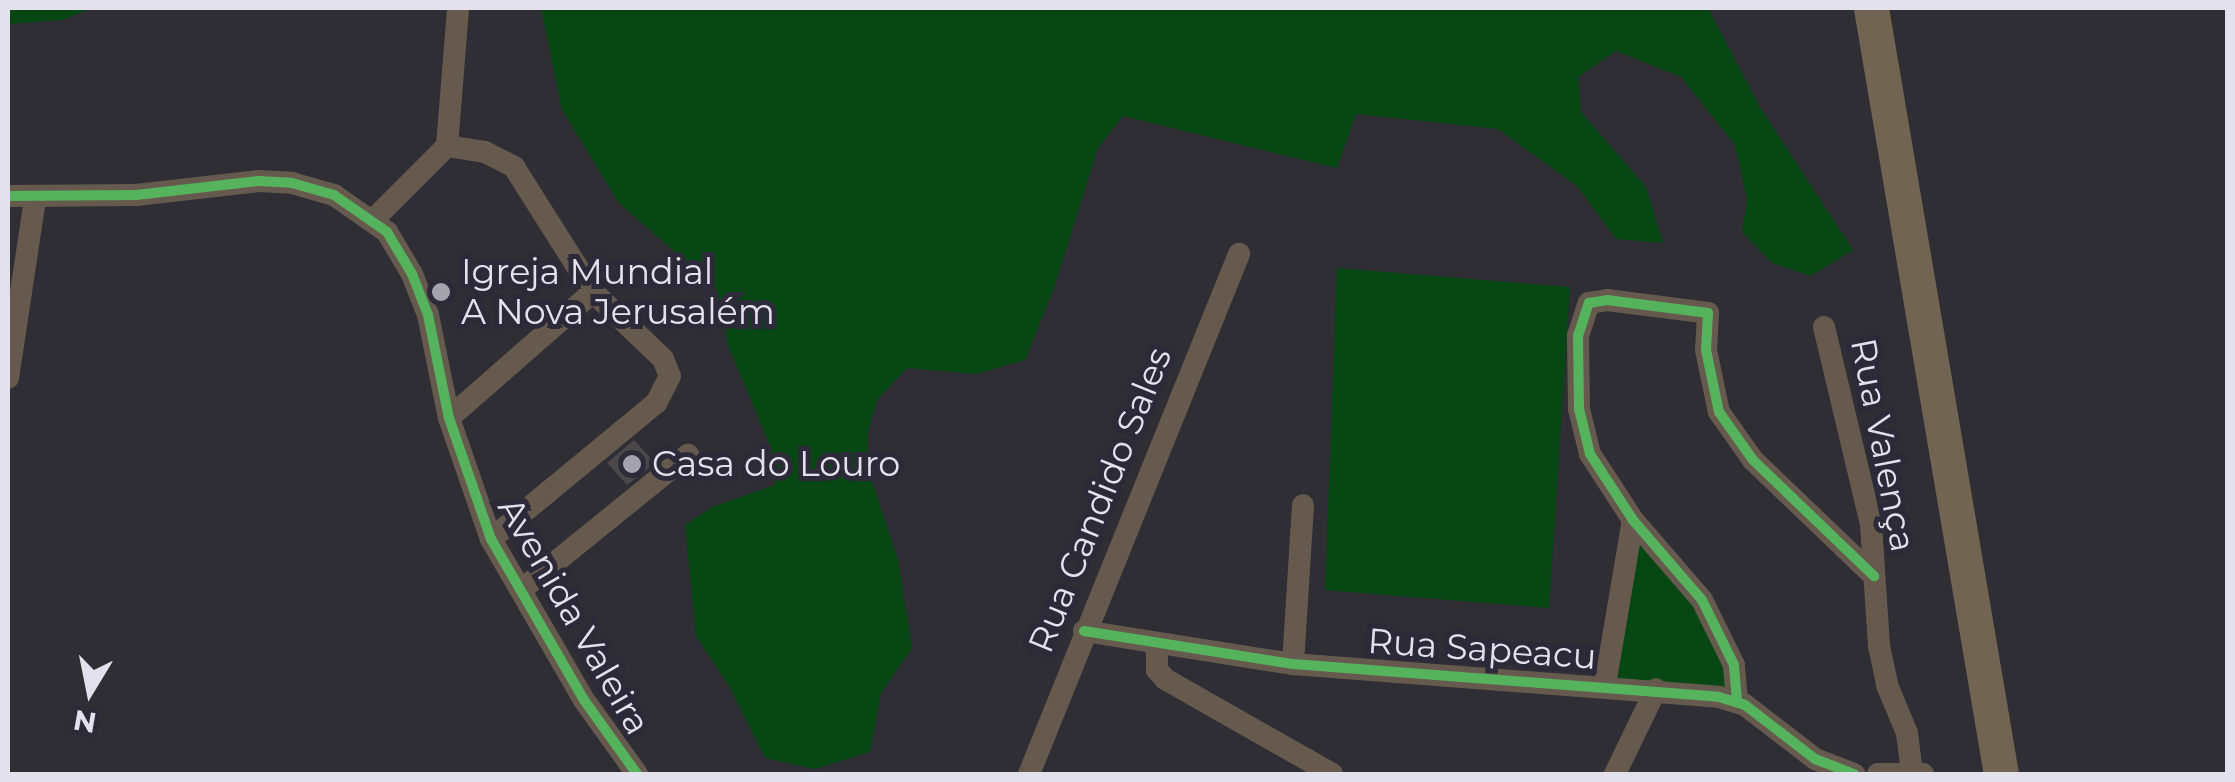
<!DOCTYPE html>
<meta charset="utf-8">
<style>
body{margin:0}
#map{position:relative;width:2235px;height:782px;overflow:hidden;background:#2e2e34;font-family:Montserrat,sans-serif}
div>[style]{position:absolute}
.green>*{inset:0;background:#064713}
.building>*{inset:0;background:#4b474a}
.minor>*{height:22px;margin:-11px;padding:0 11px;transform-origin:11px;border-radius:11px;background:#665a4e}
.primary>*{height:35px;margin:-17.5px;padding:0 17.5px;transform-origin:17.5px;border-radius:17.5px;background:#726452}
.cycleway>*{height:10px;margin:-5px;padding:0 5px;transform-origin:5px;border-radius:5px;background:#56b35d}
.dots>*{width:28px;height:28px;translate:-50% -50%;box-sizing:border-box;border:5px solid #2c2a38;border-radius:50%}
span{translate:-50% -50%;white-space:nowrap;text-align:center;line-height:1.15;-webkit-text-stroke:10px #2c2a38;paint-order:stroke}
.poi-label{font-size:35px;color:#e3e2ec}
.left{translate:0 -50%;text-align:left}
.street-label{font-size:35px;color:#e3e2ec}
.frame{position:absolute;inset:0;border:10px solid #e3e2ec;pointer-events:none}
.north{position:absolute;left:40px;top:642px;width:100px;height:100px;-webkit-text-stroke:8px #2c2a38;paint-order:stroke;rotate:190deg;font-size:28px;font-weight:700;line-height:40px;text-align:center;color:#e3e2ec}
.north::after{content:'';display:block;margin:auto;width:35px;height:45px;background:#e3e2ec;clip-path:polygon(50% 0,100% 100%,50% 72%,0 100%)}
</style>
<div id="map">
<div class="green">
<i style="clip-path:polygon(8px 8px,92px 8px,63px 20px,8px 24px)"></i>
<i style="clip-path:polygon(541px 8px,1708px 8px,1761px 109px,1853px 250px,1811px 276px,1772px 263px,1742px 232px,1747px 199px,1735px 145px,1681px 77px,1616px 51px,1578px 77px,1581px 112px,1646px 187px,1663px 243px,1616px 239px,1577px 186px,1498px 129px,1356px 114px,1337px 168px,1123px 116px,1098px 148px,1054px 288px,1025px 360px,976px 374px,907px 368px,877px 400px,868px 433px,867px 466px,898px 560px,912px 648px,881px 693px,870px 752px,815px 769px,765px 758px,729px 686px,696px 636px,685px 525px,712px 507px,775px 485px,771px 448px,729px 348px,716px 288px,619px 203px,562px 110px)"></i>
<i style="clip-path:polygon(1337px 268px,1570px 287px,1549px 608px,1325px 590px)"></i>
<i style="clip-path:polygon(1636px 529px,1698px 601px,1733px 695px,1609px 681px)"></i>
</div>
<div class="building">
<i style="clip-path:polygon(634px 440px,655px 463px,627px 485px,607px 463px)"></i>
</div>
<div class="minor">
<i style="left:447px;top:146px;width:38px;rotate:9deg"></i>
<i style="left:485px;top:152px;width:33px;rotate:27deg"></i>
<i style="left:514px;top:167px;width:148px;rotate:57.7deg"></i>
<i style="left:593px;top:292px;width:97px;rotate:43.7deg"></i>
<i style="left:663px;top:359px;width:18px;rotate:68deg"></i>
<i style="left:670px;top:376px;width:30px;rotate:117deg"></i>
<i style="left:656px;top:403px;width:214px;rotate:140.5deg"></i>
<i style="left:447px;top:146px;width:138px;rotate:-85.4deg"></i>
<i style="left:8px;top:196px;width:128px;rotate:-0.4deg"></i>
<i style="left:136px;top:195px;width:123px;rotate:-6.5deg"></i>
<i style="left:258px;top:181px;width:34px;rotate:3deg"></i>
<i style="left:292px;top:183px;width:44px;rotate:15.9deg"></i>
<i style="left:334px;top:195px;width:65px;rotate:34.9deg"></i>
<i style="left:387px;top:232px;width:49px;rotate:59.2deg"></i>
<i style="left:412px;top:274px;width:44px;rotate:68.7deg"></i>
<i style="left:428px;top:315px;width:105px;rotate:78.5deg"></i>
<i style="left:449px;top:418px;width:128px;rotate:70.9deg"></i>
<i style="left:491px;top:539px;width:186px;rotate:60deg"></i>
<i style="left:584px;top:700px;width:91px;rotate:54.4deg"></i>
<i style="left:373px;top:220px;width:105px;rotate:-45deg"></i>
<i style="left:1824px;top:327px;width:204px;rotate:76.6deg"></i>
<i style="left:1871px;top:525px;width:121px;rotate:86.2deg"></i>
<i style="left:1879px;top:646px;width:40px;rotate:78deg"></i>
<i style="left:1887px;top:685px;width:52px;rotate:67.4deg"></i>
<i style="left:1907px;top:733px;width:40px;rotate:82.9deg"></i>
<i style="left:8px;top:378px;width:181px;rotate:-81.4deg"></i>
<i style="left:449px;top:418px;width:191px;rotate:-41.2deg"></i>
<i style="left:521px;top:590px;width:215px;rotate:-39deg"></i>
<i style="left:1084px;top:631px;width:212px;rotate:9deg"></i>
<i style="left:1293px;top:664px;width:427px;rotate:4.4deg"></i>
<i style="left:1719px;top:697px;width:27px;rotate:17deg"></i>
<i style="left:1745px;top:705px;width:88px;rotate:37.6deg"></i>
<i style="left:1815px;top:759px;width:42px;rotate:21deg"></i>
<i style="left:1157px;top:645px;width:25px;rotate:90deg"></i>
<i style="left:1157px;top:670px;width:12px;rotate:48deg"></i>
<i style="left:1165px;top:679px;width:192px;rotate:29.6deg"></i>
<i style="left:1293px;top:664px;width:159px;rotate:-86.4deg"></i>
<i style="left:1605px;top:685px;width:167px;rotate:-80.4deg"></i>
<i style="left:1737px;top:701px;width:36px;rotate:-95deg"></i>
<i style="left:1734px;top:665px;width:72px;rotate:-116.2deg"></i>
<i style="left:1702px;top:600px;width:106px;rotate:-130.8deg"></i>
<i style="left:1633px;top:520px;width:79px;rotate:-123.1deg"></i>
<i style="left:1590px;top:454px;width:46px;rotate:-103.7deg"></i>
<i style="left:1579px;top:409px;width:73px;rotate:-90.8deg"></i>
<i style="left:1578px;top:336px;width:35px;rotate:-72deg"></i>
<i style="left:1589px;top:303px;width:18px;rotate:-9deg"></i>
<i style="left:1607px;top:300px;width:102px;rotate:7.3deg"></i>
<i style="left:1708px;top:313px;width:37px;rotate:93deg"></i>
<i style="left:1706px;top:350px;width:63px;rotate:78.2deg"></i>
<i style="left:1719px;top:412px;width:59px;rotate:54.7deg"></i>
<i style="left:1753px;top:460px;width:168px;rotate:43.8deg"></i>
<i style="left:1029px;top:774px;width:561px;rotate:-68.01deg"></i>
<i style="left:1615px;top:774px;width:94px;rotate:-64.2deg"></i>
<i style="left:1878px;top:774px;width:45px"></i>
</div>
<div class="primary">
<i style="left:1871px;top:8px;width:777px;rotate:80.37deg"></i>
</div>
<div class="cycleway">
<i style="left:8px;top:196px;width:128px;rotate:-0.4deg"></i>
<i style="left:136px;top:195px;width:123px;rotate:-6.5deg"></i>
<i style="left:258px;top:181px;width:34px;rotate:3deg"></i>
<i style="left:292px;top:183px;width:44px;rotate:15.9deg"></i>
<i style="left:334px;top:195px;width:65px;rotate:34.9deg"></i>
<i style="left:387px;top:232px;width:49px;rotate:59.2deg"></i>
<i style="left:412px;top:274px;width:44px;rotate:68.7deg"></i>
<i style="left:428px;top:315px;width:105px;rotate:78.5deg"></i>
<i style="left:449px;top:418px;width:128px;rotate:70.9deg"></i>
<i style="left:491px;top:539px;width:186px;rotate:60deg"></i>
<i style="left:584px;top:700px;width:91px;rotate:54.4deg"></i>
<i style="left:1084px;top:631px;width:212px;rotate:9deg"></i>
<i style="left:1293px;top:664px;width:427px;rotate:4.4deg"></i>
<i style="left:1719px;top:697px;width:27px;rotate:17deg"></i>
<i style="left:1745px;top:705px;width:88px;rotate:37.6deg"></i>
<i style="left:1815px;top:759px;width:42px;rotate:21deg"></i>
<i style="left:1737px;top:701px;width:36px;rotate:-95deg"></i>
<i style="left:1734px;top:665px;width:72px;rotate:-116.2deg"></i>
<i style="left:1702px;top:600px;width:106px;rotate:-130.8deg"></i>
<i style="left:1633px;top:520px;width:79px;rotate:-123.1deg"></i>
<i style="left:1590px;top:454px;width:46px;rotate:-103.7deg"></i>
<i style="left:1579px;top:409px;width:73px;rotate:-90.8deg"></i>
<i style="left:1578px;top:336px;width:35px;rotate:-72deg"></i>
<i style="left:1589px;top:303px;width:18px;rotate:-9deg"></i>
<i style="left:1607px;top:300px;width:102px;rotate:7.3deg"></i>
<i style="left:1708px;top:313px;width:37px;rotate:93deg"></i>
<i style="left:1706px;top:350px;width:63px;rotate:78.2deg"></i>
<i style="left:1719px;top:412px;width:59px;rotate:54.7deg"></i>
<i style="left:1753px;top:460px;width:168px;rotate:43.8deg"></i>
</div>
<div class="dots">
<i style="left:441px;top:292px;background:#a4a3ac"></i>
<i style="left:632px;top:464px;background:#a4a3ac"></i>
</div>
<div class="poi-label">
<span class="left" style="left:461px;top:292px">Igreja Mundial<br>A Nova Jerusalém</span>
<span class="left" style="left:652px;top:464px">Casa do Louro</span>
</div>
<div class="street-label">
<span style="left:1883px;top:445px;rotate:79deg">Rua Valença</span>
<span style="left:1100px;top:500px;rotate:-68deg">Rua Candido Sales</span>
<span style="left:574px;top:616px;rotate:60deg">Avenida Valeira</span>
<span style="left:1482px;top:649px;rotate:4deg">Rua Sapeacu</span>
</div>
<div class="frame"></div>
<div class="north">N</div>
</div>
